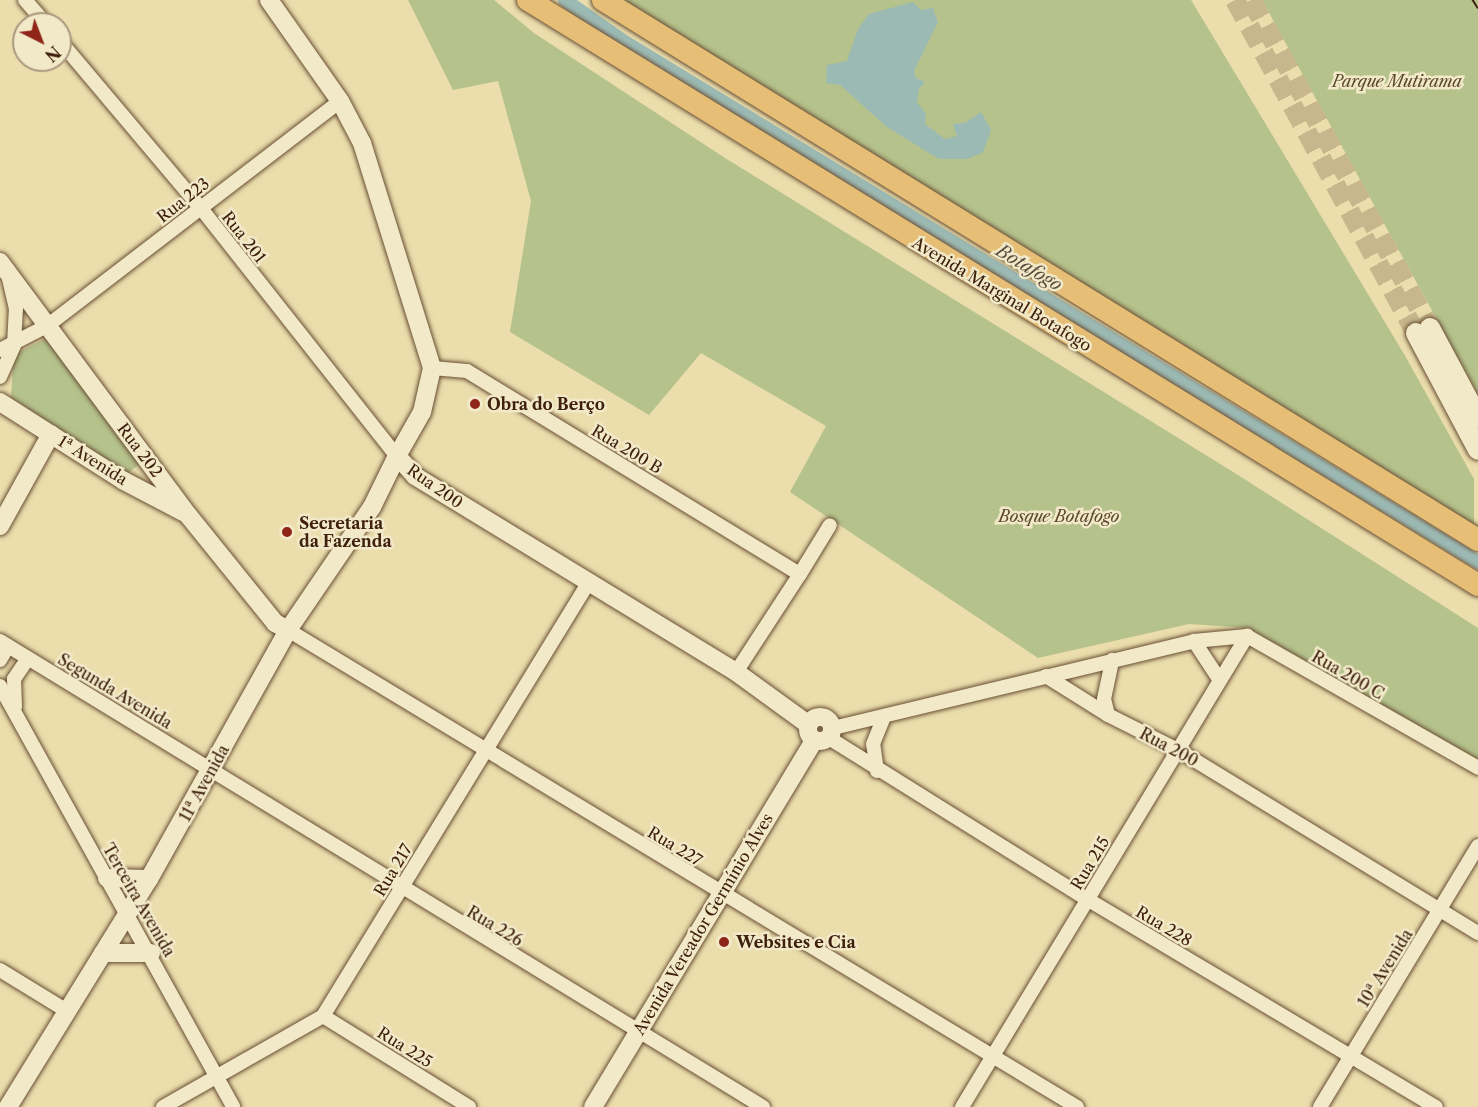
<!DOCTYPE html>
<meta charset="utf-8">
<style>
body{margin:0}
#map{position:relative;width:1478px;height:1107px;overflow:hidden;background:#ebddac;font-family:"Libre Caslon Text",serif}
div>[style]{position:absolute}
.green>*{inset:0;background:#b5c28c}
.water>*{inset:0;background:#9cbab4}
.canal>*{height:14px;margin:-7px;padding:0 7px;transform-origin:7px;border-radius:7px;background:#9cbab4}
.secondary-tunnel>*{height:20px;margin-top:-10px;transform-origin:0;background:repeating-linear-gradient(90deg,#c8b78c 0 20px,transparent 0 30px)}
.roads{filter:drop-shadow(0 0 2px #694f35) drop-shadow(0 0 2px #694f35)}
.minor>*{height:14px;margin:-7px;padding:0 7px;transform-origin:7px;border-radius:7px;background:#f2e9c9}
.tertiary>*{height:18px;margin:-9px;padding:0 9px;transform-origin:9px;border-radius:9px;background:#f2e9c9}
.tertiary>.ring{margin:-9px;padding:0;box-sizing:content-box;background:none;border:18px solid #f2e9c9;border-radius:50%}
.secondary>*{height:20px;margin:-10px;padding:0 10px;transform-origin:10px;border-radius:10px;background:#f2e9c9}
.primary>*{height:22px;margin:-11px;padding:0 11px;transform-origin:11px;border-radius:11px;background:#e6be76}
.tram>*{height:1.5px;margin:-0.75px;padding:0 0.75px;transform-origin:0.75px;border-radius:0.75px;background:#3e200d}
.dots>*{width:16px;height:16px;translate:-50% -50%;box-sizing:border-box;border:3px solid #f2e9c9;border-radius:50%}
span{translate:-50% -50%;white-space:nowrap;text-align:center;line-height:1.15;-webkit-text-stroke:5px #f2e9c9;paint-order:stroke}
.park-label{font-size:16px;color:#5c482d;font-style:italic}
.street-label{font-size:16px;color:#3e200d}
.poi-label{font-size:16px;color:#3e200d;font-weight:700}
.left{translate:0 -50%;text-align:left}
.water-label{font-size:18px;color:#5a4e3f;font-style:italic}
.north{position:absolute;left:12px;top:12px;width:60px;height:60px;box-sizing:border-box;background:#f2e9c9;border:2px solid #aa997e;border-radius:50%;rotate:138deg;font-size:16px;font-weight:700;line-height:24px;text-align:center;color:#3e200d}
.north::after{content:'';display:block;margin:auto;width:21px;height:27px;background:#8f2418;clip-path:polygon(50% 0,100% 100%,50% 72%,0 100%)}
</style>
<div id="map">
<div class="green">
<i style="clip-path:polygon(408px 0,494px 0,534px 33px,725px 158px,1238px 475px,1478px 628px,1478px 763px,1248px 628px,1189px 624px,1038px 658px,790px 492px,826px 426px,701px 353px,649px 415px,510px 332px,531px 201px,498px 81px,453px 90px)"></i>
<i style="clip-path:polygon(615px 0,1191px 0,1404px 354px,1474px 479px,1474px 540px)"></i>
<i style="clip-path:polygon(1262px 0,1478px 0,1478px 394px,1381px 218px)"></i>
<i style="clip-path:polygon(49px 337px,142px 462px,127px 474px,11px 397px,13px 365px,19px 352px)"></i>
</div>
<div class="water">
<i style="clip-path:polygon(913px 2px,921px 10px,933px 8px,938px 22px,914px 71px,916px 78px,925px 82px,919px 89px,917px 103px,926px 113px,925px 124px,945px 139px,957px 136px,953px 124px,965px 123px,981px 112px,991px 130px,983px 152px,968px 159px,939px 159px,887px 127px,840px 85px,826px 83px,827px 65px,847px 61px,858px 29px,869px 14px)"></i>
</div>
<div class="canal">
<i style="left:565px;top:0;width:71px;rotate:35.3deg"></i>
<i style="left:623px;top:41px;width:1001px;rotate:31.36deg"></i>
</div>
<div class="secondary-tunnel">
<i style="left:1235px;top:0;width:379px;rotate:61.5deg"></i>
<i style="left:1251px;top:0;width:374px;rotate:61.4deg"></i>
</div>
<div class="roads">
<div class="minor">
<i style="left:25px;top:0;width:32px;rotate:49deg"></i>
<i style="left:60px;top:41px;width:217px;rotate:49.9deg"></i>
<i style="left:200px;top:207px;width:318px;rotate:51.7deg"></i>
<i style="left:0;top:350px;width:53px;rotate:-27.1deg"></i>
<i style="left:47px;top:326px;width:369px;rotate:-37.5deg"></i>
<i style="left:432px;top:368px;width:35px;rotate:5deg"></i>
<i style="left:467px;top:371px;width:390px;rotate:31.4deg"></i>
<i style="left:800px;top:574px;width:117px;rotate:123.1deg"></i>
<i style="left:0;top:377px;width:35px;rotate:-66deg"></i>
<i style="left:14px;top:345px;width:36px;rotate:-87deg"></i>
<i style="left:16px;top:309px;width:32px;rotate:-103deg"></i>
<i style="left:800px;top:574px;width:57px;rotate:-58.5deg"></i>
<i style="left:288px;top:630px;width:922px;rotate:31.16deg"></i>
<i style="left:0;top:641px;width:894px;rotate:31.41deg"></i>
<i style="left:1194px;top:641px;width:45px;rotate:56.7deg"></i>
<i style="left:0;top:660px;width:16px;rotate:-60deg"></i>
<i style="left:1046px;top:676px;width:73px;rotate:32.2deg"></i>
<i style="left:1108px;top:715px;width:78px;rotate:26.6deg"></i>
<i style="left:1178px;top:750px;width:351px;rotate:31.4deg"></i>
<i style="left:0;top:686px;width:481px;rotate:61deg"></i>
<i style="left:15px;top:707px;width:28px;rotate:-92deg"></i>
<i style="left:14px;top:679px;width:25px;rotate:-56deg"></i>
<i style="left:1108px;top:715px;width:16px;rotate:-104deg"></i>
<i style="left:1104px;top:699px;width:40px;rotate:-78deg"></i>
<i style="left:833px;top:728px;width:371px;rotate:-13.5deg"></i>
<i style="left:1194px;top:641px;width:53px;rotate:-5.4deg"></i>
<i style="left:1247px;top:636px;width:266px;rotate:29.7deg"></i>
<i style="left:829px;top:738px;width:304px;rotate:32deg"></i>
<i style="left:1087px;top:899px;width:406px;rotate:30.8deg"></i>
<i style="left:877px;top:771px;width:27px;rotate:-98deg"></i>
<i style="left:873px;top:744px;width:29px;rotate:-68deg"></i>
<i style="left:0;top:970px;width:79px;rotate:31.5deg"></i>
<i style="left:323px;top:1016px;width:172px;rotate:31.9deg"></i>
<i style="left:163px;top:1107px;width:184px;rotate:-29.6deg"></i>
<i style="left:323px;top:1016px;width:505px;rotate:-58.51deg"></i>
<i style="left:962px;top:1107px;width:551px;rotate:-58.82deg"></i>
<i style="left:1320px;top:1107px;width:305px;rotate:-58.8deg"></i>
</div>
<div class="tertiary">
<i style="left:269px;top:0;width:123px;rotate:54.9deg"></i>
<i style="left:340px;top:101px;width:47px;rotate:62.4deg"></i>
<i style="left:362px;top:143px;width:236px;rotate:72.7deg"></i>
<i style="left:432px;top:368px;width:45px;rotate:102.8deg"></i>
<i style="left:422px;top:412px;width:51px;rotate:119.6deg"></i>
<i style="left:397px;top:456px;width:27px;rotate:48deg"></i>
<i style="left:415px;top:476px;width:376px;rotate:31.4deg"></i>
<i style="left:736px;top:672px;width:90px;rotate:36deg"></i>
<i style="left:0;top:262px;width:315px;rotate:53.4deg"></i>
<i style="left:188px;top:515px;width:139px;rotate:51.1deg"></i>
<i style="left:275px;top:623px;width:15px;rotate:28deg"></i>
<i style="left:0;top:402px;width:147px;rotate:32.5deg"></i>
<i style="left:124px;top:481px;width:67px;rotate:27.7deg"></i>
<i style="left:0;top:526px;width:105px;rotate:-61deg"></i>
<i class="ring" style="left:808px;top:717px;width:6px;height:6px"></i>
<i style="left:107px;top:878px;width:42px;rotate:1.4deg"></i>
<i style="left:103px;top:953px;width:48px"></i>
<i style="left:8px;top:1107px;width:268px;rotate:-58.3deg"></i>
<i style="left:149px;top:879px;width:285px;rotate:-60.8deg"></i>
<i style="left:288px;top:630px;width:149px;rotate:-55.7deg"></i>
<i style="left:372px;top:507px;width:57px;rotate:-63.9deg"></i>
<i style="left:593px;top:1107px;width:428px;rotate:-58.9deg"></i>
</div>
<div class="secondary">
<i style="left:1430px;top:328px;width:102px;rotate:61.9deg"></i>
<i style="left:1416px;top:333px;width:132px;rotate:62.1deg"></i>
</div>
<div class="primary">
<i style="left:528px;top:0;width:1116px;rotate:31.62deg"></i>
<i style="left:603px;top:0;width:1028px;rotate:31.68deg"></i>
</div>
</div>
<div class="tram">
<i style="left:1473px;top:0;width:9px;rotate:58deg"></i>
</div>
<div class="dots">
<i style="left:475px;top:404px;background:#8f2418"></i>
<i style="left:287px;top:532px;background:#8f2418"></i>
<i style="left:724px;top:942px;background:#8f2418"></i>
</div>
<div class="park-label">
<span style="left:1397px;top:81px">Parque Mutirama</span>
<span style="left:1059px;top:516px">Bosque Botafogo</span>
</div>
<div class="street-label">
<span style="left:183px;top:200px;rotate:-38deg">Rua 223</span>
<span style="left:244px;top:237px;rotate:52deg">Rua 201</span>
<span style="left:1002px;top:294px;rotate:31deg">Avenida Marginal Botafogo</span>
<span style="left:627px;top:449px;rotate:31deg">Rua 200 B</span>
<span style="left:140px;top:450px;rotate:53deg">Rua 202</span>
<span style="left:93px;top:460px;rotate:32deg">1ª Avenida</span>
<span style="left:435px;top:486px;rotate:35deg">Rua 200</span>
<span style="left:1348px;top:675px;rotate:30deg">Rua 200 C</span>
<span style="left:115px;top:691px;rotate:31deg">Segunda Avenida</span>
<span style="left:1169px;top:747px;rotate:28deg">Rua 200</span>
<span style="left:204px;top:783px;rotate:-61deg">11ª Avenida</span>
<span style="left:675px;top:846px;rotate:31deg">Rua 227</span>
<span style="left:1090px;top:863px;rotate:-59deg">Rua 215</span>
<span style="left:393px;top:870px;rotate:-59deg">Rua 217</span>
<span style="left:139px;top:900px;rotate:60deg">Terceira Avenida</span>
<span style="left:703px;top:924px;rotate:-59deg">Avenida Vereador Germínio Alves</span>
<span style="left:495px;top:926px;rotate:31deg">Rua 226</span>
<span style="left:1164px;top:926px;rotate:31deg">Rua 228</span>
<span style="left:1385px;top:968px;rotate:-58deg">10ª Avenida</span>
<span style="left:405px;top:1047px;rotate:32deg">Rua 225</span>
</div>
<div class="poi-label">
<span class="left" style="left:487px;top:404px">Obra do Berço</span>
<span class="left" style="left:299px;top:532px">Secretaria<br>da Fazenda</span>
<span class="left" style="left:736px;top:942px">Websites e Cia</span>
</div>
<div class="water-label">
<span style="left:1029px;top:268px;rotate:31deg">Botafogo</span>
</div>
<div class="north">N</div>
</div>
